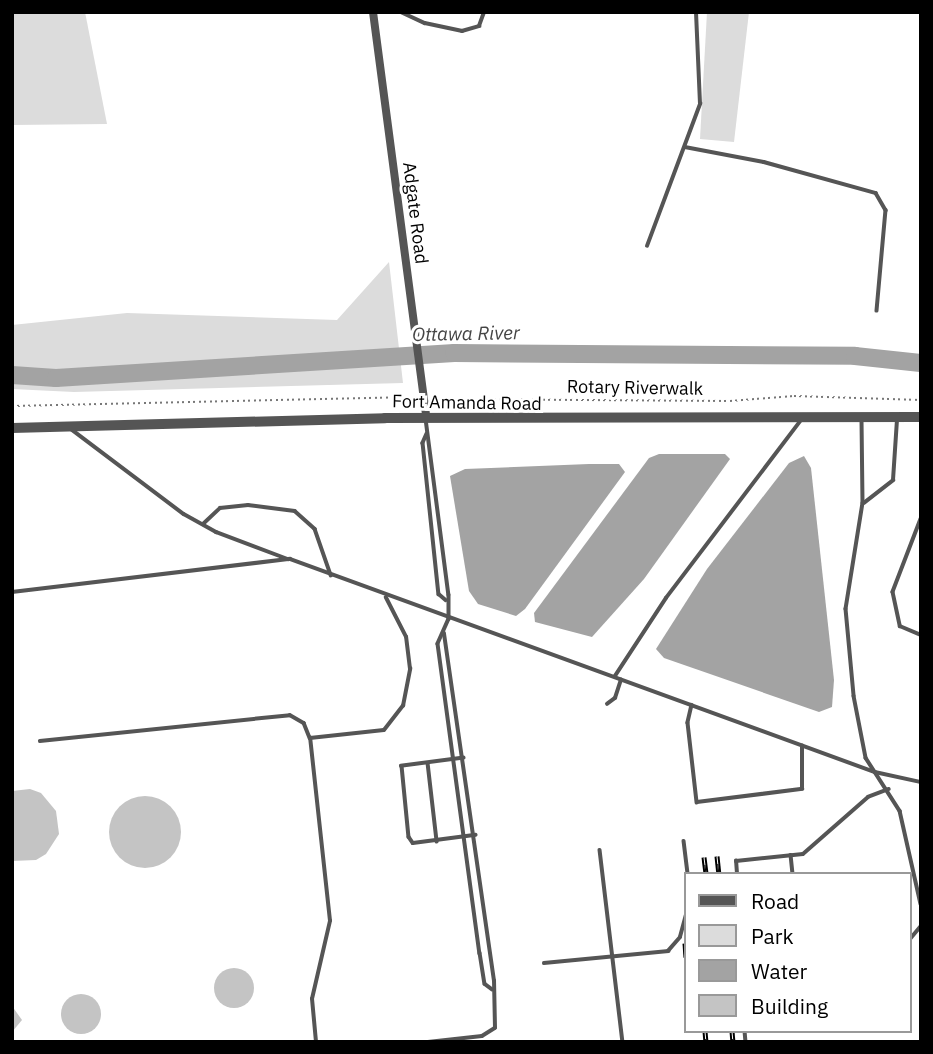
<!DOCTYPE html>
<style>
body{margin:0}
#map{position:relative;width:933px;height:1054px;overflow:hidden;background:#fff;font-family:"IBM Plex Sans",sans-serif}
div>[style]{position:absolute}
.green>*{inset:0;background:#dcdcdc}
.water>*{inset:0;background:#a3a3a3}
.river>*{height:18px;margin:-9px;padding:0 9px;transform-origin:9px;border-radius:9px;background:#a3a3a3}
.building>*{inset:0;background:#c4c4c4}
.round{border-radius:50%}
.path>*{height:2px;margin-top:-1px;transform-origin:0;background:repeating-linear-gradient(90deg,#777 0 2px,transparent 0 5.5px)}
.service>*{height:3.5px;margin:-1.75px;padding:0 1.75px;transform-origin:1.75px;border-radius:1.75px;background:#555}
.minor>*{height:8px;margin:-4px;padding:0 4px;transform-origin:4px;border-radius:4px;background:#555}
.tertiary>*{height:10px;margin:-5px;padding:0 5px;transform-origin:5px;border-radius:5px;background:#555}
.rail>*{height:5px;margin-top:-2.5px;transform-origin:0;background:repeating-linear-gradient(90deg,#fff 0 8px,#000 0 16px);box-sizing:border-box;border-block:2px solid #000}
span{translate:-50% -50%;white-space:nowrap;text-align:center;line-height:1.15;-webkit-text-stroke:6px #fff;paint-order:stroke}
.street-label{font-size:18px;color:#000}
.water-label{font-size:19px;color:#444;font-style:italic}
.frame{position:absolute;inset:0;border:14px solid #000;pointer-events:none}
.legend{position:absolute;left:684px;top:872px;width:228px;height:161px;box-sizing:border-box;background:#fff;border:2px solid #999;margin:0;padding:9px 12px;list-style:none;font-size:21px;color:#000}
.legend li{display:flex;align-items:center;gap:14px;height:35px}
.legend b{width:35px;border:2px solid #999}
</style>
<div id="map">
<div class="green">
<i style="clip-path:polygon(12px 12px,85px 12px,107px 124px,12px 125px)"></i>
<i style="clip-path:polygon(707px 12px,749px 12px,734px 142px,700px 139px)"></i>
<i style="clip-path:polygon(389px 262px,403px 383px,74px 392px,12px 389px,12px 325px,127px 313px,337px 320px)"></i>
</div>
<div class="water">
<i style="clip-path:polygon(659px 454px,725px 454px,730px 459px,644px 579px,592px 637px,535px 622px,534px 613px,649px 458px)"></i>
<i style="clip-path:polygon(804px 456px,811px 468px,834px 680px,832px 707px,819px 712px,664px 658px,656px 649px,707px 569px,789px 463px)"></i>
<i style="clip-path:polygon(589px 464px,619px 464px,625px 472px,525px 609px,516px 616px,478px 604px,469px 591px,450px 476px,465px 469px)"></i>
</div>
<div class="river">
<i style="left:12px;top:375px;width:44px;rotate:3.9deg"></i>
<i style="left:56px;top:378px;width:399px;rotate:-3.6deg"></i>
<i style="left:454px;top:353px;width:401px;rotate:0.4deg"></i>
<i style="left:855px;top:356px;width:66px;rotate:6.1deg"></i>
</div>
<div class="building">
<i style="clip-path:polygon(30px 789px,41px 793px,56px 811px,59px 834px,46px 854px,36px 860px,12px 861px,12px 791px)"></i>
<i class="round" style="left:109px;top:796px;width:72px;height:72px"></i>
<i class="round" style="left:214px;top:968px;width:40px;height:40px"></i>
<i class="round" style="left:61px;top:994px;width:40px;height:40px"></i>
<i style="clip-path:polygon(12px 1006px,22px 1020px,12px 1032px)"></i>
</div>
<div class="path">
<i style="left:433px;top:399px;width:297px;rotate:0.4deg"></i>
<i style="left:730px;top:401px;width:64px;rotate:-4.5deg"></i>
<i style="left:794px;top:396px;width:127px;rotate:1.8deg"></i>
<i style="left:12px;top:406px;width:401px;rotate:-1.3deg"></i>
</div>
<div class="service">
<i style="left:401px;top:12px;width:26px;rotate:25deg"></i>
<i style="left:425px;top:23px;width:38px;rotate:12deg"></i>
<i style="left:462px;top:31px;width:18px;rotate:-16deg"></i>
<i style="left:479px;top:26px;width:15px;rotate:-70deg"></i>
<i style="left:685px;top:147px;width:80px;rotate:10.8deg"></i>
<i style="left:764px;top:162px;width:116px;rotate:15.5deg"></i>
<i style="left:876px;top:193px;width:20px;rotate:60deg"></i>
<i style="left:886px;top:210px;width:101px;rotate:95.1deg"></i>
<i style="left:647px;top:246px;width:152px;rotate:-69.5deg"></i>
<i style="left:700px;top:104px;width:92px;rotate:-92.5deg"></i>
<i style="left:426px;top:419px;width:177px;rotate:82.6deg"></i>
<i style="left:449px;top:595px;width:24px;rotate:90deg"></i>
<i style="left:449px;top:619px;width:27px;rotate:114deg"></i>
<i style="left:438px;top:644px;width:312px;rotate:82.3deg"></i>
<i style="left:480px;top:953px;width:31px;rotate:81deg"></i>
<i style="left:485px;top:984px;width:9px;rotate:36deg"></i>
<i style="left:862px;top:420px;width:83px;rotate:89.3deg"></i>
<i style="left:863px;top:503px;width:107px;rotate:99.1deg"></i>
<i style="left:846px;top:609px;width:87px;rotate:84.7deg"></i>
<i style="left:854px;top:696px;width:63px;rotate:79deg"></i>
<i style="left:866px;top:758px;width:63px;rotate:57.3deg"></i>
<i style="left:900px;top:811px;width:95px;rotate:77.3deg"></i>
<i style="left:71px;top:429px;width:141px;rotate:37deg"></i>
<i style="left:184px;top:514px;width:37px;rotate:29deg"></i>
<i style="left:216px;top:532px;width:77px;rotate:20.6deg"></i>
<i style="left:427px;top:434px;width:10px;rotate:114deg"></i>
<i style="left:423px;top:443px;width:152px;rotate:84deg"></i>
<i style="left:439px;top:594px;width:9px;rotate:41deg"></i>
<i style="left:864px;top:503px;width:37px;rotate:-38deg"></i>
<i style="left:893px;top:480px;width:60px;rotate:-86.2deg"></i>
<i style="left:921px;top:519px;width:78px;rotate:111deg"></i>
<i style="left:893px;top:592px;width:35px;rotate:78deg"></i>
<i style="left:900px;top:626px;width:23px;rotate:23deg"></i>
<i style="left:203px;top:524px;width:23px;rotate:-43deg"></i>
<i style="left:220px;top:508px;width:28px;rotate:-6deg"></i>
<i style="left:248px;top:505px;width:47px;rotate:7.3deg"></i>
<i style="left:295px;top:511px;width:27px;rotate:42deg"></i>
<i style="left:315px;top:529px;width:49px;rotate:70.8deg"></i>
<i style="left:12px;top:592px;width:280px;rotate:-6.8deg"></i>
<i style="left:290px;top:559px;width:623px;rotate:20.01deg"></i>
<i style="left:875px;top:772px;width:47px;rotate:12.3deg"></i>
<i style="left:615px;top:676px;width:93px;rotate:-56.8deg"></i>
<i style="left:666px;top:598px;width:223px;rotate:-52.8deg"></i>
<i style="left:607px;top:704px;width:10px;rotate:-37deg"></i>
<i style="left:615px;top:698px;width:19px;rotate:-72deg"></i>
<i style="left:692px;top:705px;width:18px;rotate:103deg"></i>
<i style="left:688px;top:723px;width:80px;rotate:83.5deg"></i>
<i style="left:697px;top:802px;width:106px;rotate:-7.1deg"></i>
<i style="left:802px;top:789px;width:43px;rotate:-90deg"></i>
<i style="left:40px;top:741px;width:251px;rotate:-5.9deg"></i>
<i style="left:290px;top:715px;width:16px;rotate:30deg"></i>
<i style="left:304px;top:723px;width:16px;rotate:68deg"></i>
<i style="left:464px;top:758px;width:63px;rotate:172.6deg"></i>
<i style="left:402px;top:766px;width:71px;rotate:84.4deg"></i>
<i style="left:409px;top:837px;width:7px;rotate:56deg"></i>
<i style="left:413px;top:843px;width:63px;rotate:-7.4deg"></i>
<i style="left:428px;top:763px;width:79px;rotate:83.4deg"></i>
<i style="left:684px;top:841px;width:33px;rotate:83deg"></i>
<i style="left:600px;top:850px;width:193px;rotate:83.2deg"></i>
<i style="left:791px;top:855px;width:19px;rotate:84deg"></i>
<i style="left:737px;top:874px;width:13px;rotate:-94deg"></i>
<i style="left:736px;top:861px;width:67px;rotate:-6deg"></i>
<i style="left:803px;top:854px;width:86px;rotate:-41.2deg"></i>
<i style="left:868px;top:797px;width:22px;rotate:-21deg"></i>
<i style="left:910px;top:939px;width:17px;rotate:-50deg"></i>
<i style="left:544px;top:963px;width:125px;rotate:-5.5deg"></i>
<i style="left:668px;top:951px;width:18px;rotate:-49deg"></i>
<i style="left:680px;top:937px;width:24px;rotate:-75deg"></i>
<i style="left:745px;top:1031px;width:11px;rotate:85deg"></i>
<i style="left:316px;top:1042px;width:43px;rotate:-95.3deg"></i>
<i style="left:312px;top:999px;width:80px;rotate:-77deg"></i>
<i style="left:330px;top:921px;width:184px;rotate:-96.2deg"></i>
<i style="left:310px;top:738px;width:74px;rotate:-6.2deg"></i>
<i style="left:384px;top:730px;width:31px;rotate:-52deg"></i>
<i style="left:403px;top:706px;width:38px;rotate:-79deg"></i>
<i style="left:410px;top:669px;width:32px;rotate:-97deg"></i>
<i style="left:406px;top:637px;width:44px;rotate:-117.1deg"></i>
<i style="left:428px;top:1042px;width:54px;rotate:-6.3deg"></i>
<i style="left:482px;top:1036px;width:15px;rotate:-32deg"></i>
<i style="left:495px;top:1028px;width:47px;rotate:-91.2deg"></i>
<i style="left:494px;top:981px;width:351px;rotate:-98.2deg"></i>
</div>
<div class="minor">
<i style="left:373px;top:12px;width:408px;rotate:82.5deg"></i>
</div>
<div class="tertiary">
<i style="left:12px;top:428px;width:373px;rotate:-1.5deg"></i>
<i style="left:385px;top:418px;width:536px;rotate:-0.11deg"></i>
</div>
<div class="rail">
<i style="left:717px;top:856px;width:18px;rotate:84deg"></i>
<i style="left:704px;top:857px;width:17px;rotate:83deg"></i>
<i style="left:685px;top:943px;width:14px;rotate:86deg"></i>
<i style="left:705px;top:1031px;width:11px;rotate:85deg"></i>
<i style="left:732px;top:1031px;width:11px;rotate:85deg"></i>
</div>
<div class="street-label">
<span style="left:415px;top:213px;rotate:83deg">Adgate Road</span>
<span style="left:635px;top:388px;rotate:1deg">Rotary Riverwalk</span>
<span style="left:467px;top:403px;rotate:1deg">Fort Amanda Road</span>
</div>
<div class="water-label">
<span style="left:466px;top:334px;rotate:-1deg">Ottawa River</span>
</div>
<div class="frame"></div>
<ul class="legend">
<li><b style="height:9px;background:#555"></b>Road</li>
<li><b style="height:19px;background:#dcdcdc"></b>Park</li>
<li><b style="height:19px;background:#a3a3a3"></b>Water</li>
<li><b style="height:19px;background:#c4c4c4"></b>Building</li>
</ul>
</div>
